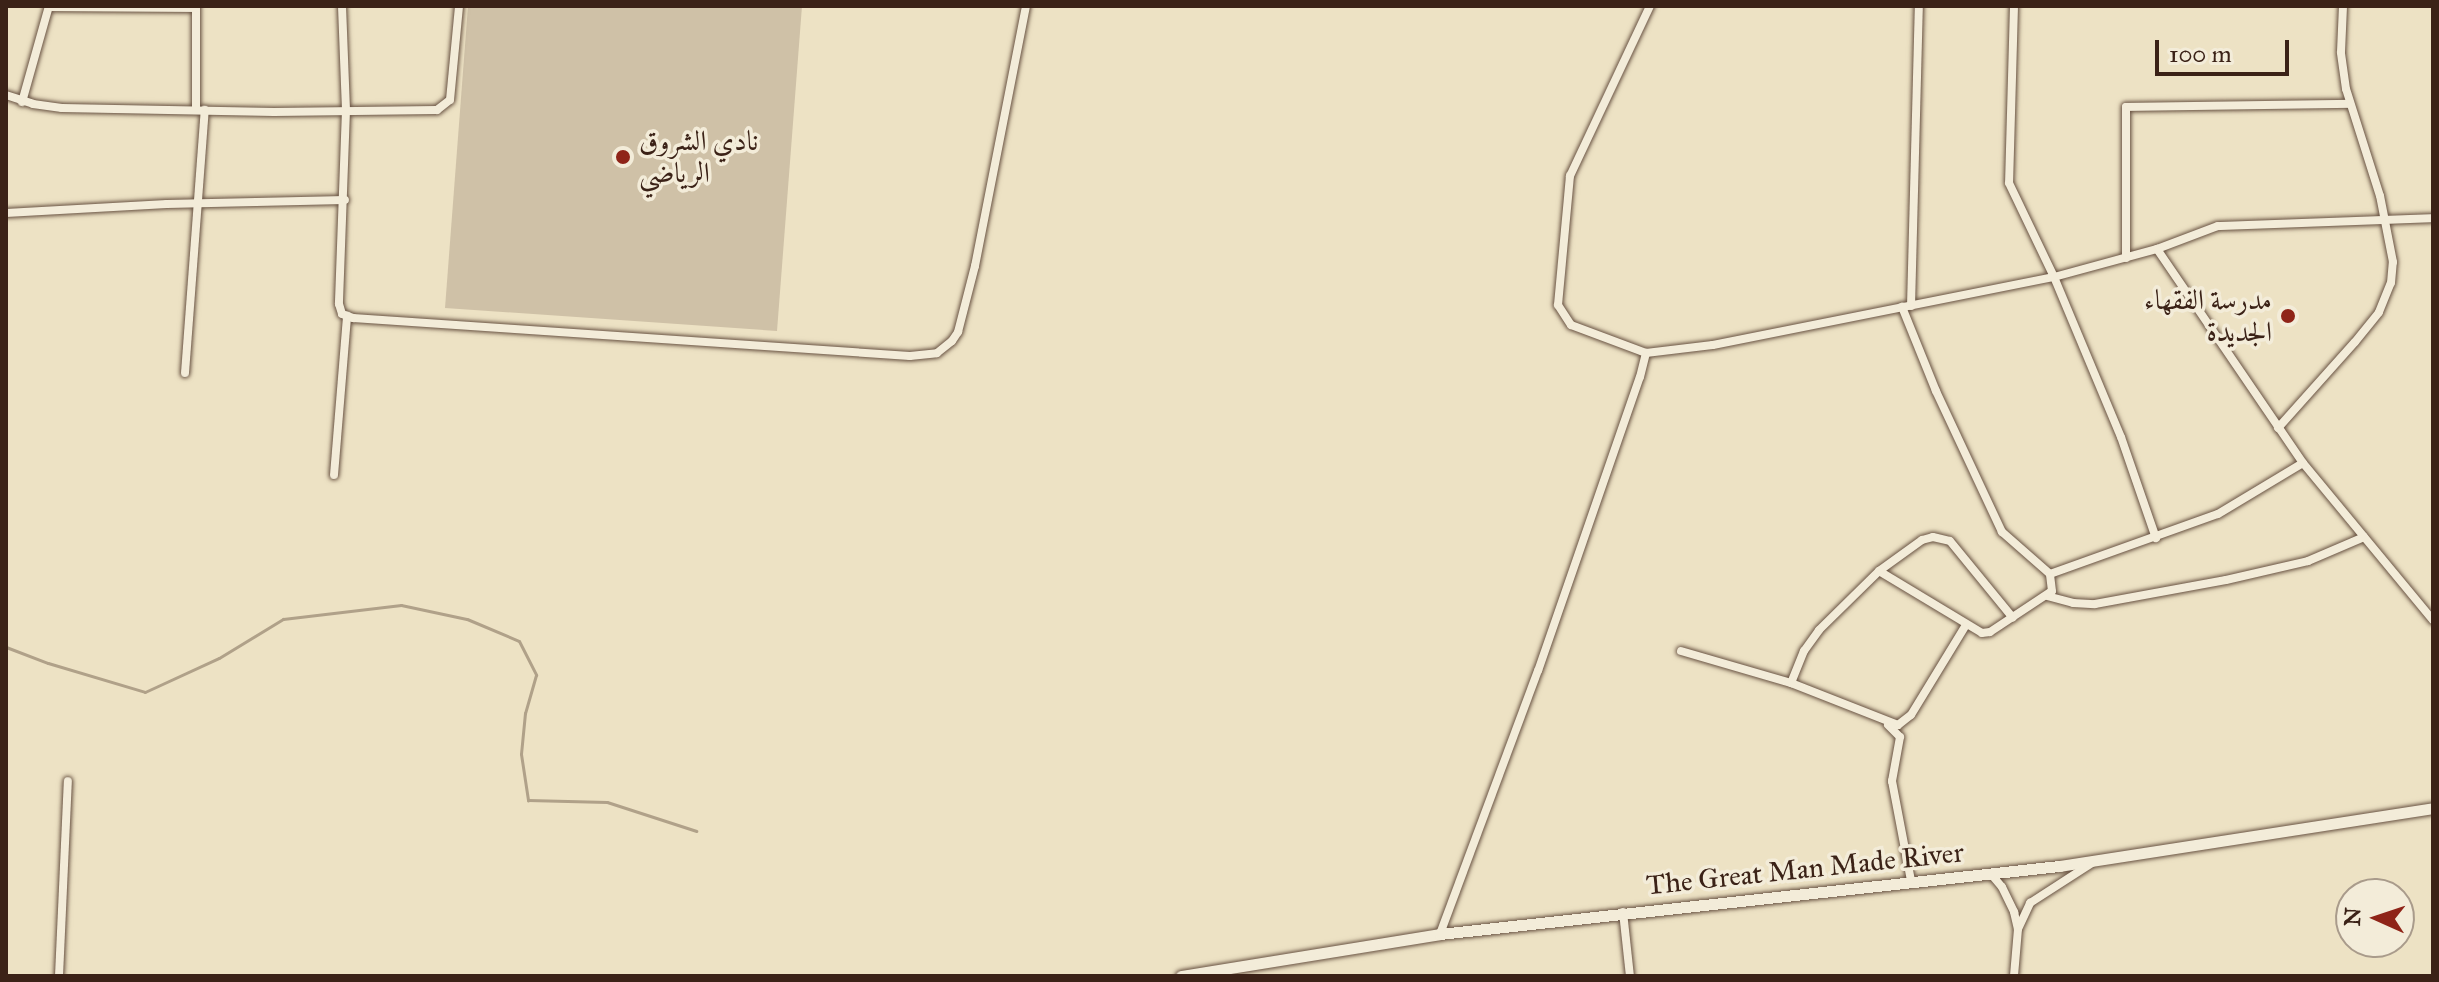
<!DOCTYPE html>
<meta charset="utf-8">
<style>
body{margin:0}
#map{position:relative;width:2439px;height:982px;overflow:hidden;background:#ede2c4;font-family:"IM FELL Great Primer",Amiri,serif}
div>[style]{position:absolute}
.green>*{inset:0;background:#cfc1a7}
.stream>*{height:3px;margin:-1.5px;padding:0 1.5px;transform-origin:1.5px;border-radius:1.5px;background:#b0a189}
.roads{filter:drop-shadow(0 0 2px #685242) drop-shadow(0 0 2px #685242)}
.street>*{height:8px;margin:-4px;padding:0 4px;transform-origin:4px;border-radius:4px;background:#f3ecd9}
.secondary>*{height:11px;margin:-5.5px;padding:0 5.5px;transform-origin:5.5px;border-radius:5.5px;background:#f3ecd9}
.dots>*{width:22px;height:22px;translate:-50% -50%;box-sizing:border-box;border:4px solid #f3ecd9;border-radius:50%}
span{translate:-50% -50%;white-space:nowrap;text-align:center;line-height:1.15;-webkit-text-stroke:7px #f3ecd9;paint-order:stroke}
.poi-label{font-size:28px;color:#3b2217}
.left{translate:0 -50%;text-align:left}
.right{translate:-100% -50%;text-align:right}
.street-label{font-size:28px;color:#3b2217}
.frame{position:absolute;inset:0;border:8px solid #3b2217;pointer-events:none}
.north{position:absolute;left:2335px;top:878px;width:80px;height:80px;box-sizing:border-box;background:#f3ecd9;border:2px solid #a99b8b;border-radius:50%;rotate:273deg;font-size:22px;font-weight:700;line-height:32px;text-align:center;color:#3b2217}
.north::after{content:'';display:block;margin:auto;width:28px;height:36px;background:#8f2418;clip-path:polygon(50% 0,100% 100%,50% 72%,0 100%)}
.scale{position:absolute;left:2155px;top:40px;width:134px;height:36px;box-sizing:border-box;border:4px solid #3b2217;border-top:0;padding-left:10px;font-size:24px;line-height:28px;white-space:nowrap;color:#3b2217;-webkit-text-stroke:6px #f3ecd9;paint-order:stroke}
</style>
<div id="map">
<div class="green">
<i style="clip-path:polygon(468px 6px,802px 6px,777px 331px,445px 308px)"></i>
</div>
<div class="stream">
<i style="left:6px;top:647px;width:45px;rotate:20.9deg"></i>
<i style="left:48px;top:663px;width:101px;rotate:16.6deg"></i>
<i style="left:145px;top:692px;width:81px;rotate:-24.7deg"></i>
<i style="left:219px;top:658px;width:75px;rotate:-31.4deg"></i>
<i style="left:283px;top:619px;width:119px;rotate:-6.8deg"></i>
<i style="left:401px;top:605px;width:67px;rotate:12deg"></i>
<i style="left:467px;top:619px;width:56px;rotate:22.9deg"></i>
<i style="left:519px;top:641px;width:38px;rotate:63deg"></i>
<i style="left:536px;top:675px;width:40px;rotate:106deg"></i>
<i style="left:525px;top:713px;width:41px;rotate:95.6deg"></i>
<i style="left:521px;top:754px;width:47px;rotate:81.3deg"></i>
<i style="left:528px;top:800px;width:79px;rotate:1.5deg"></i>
<i style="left:607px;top:802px;width:94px;rotate:18deg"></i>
</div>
<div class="roads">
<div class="street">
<i style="left:196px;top:6px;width:104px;rotate:90deg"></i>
<i style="left:342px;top:6px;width:104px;rotate:87.8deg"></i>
<i style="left:346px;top:110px;width:194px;rotate:92.1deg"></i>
<i style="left:339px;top:304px;width:10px;rotate:73deg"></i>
<i style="left:342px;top:314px;width:12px;rotate:20deg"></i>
<i style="left:353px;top:318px;width:558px;rotate:3.9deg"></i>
<i style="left:910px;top:356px;width:27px;rotate:-6deg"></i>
<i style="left:937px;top:353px;width:19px;rotate:-39deg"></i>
<i style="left:952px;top:341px;width:11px;rotate:-56deg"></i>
<i style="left:958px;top:332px;width:68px;rotate:-75.6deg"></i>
<i style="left:975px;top:266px;width:265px;rotate:-78.9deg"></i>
<i style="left:2014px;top:6px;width:177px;rotate:91.6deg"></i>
<i style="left:2009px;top:183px;width:104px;rotate:64.4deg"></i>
<i style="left:2054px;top:277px;width:173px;rotate:67.3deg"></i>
<i style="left:2121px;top:437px;width:107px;rotate:70.9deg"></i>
<i style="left:49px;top:7px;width:147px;rotate:0.4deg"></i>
<i style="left:6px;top:95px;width:28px;rotate:18deg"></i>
<i style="left:33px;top:104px;width:29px;rotate:8deg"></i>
<i style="left:62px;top:108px;width:212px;rotate:1.1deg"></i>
<i style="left:274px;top:112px;width:163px;rotate:-0.7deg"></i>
<i style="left:437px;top:110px;width:16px;rotate:-38deg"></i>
<i style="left:450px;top:100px;width:94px;rotate:-84.5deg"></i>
<i style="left:22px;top:102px;width:100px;rotate:-74.3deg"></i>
<i style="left:6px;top:213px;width:161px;rotate:-3.2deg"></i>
<i style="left:167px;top:204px;width:178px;rotate:-1.3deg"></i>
<i style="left:2157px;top:249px;width:259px;rotate:55.7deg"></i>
<i style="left:2303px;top:463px;width:204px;rotate:50.4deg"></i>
<i style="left:2126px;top:258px;width:151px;rotate:-90deg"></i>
<i style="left:2126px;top:107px;width:224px;rotate:-0.8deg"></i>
<i style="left:1911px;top:306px;width:300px;rotate:-88.5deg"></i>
<i style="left:1646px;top:353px;width:67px;rotate:-6.8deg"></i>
<i style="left:1713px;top:345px;width:348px;rotate:-11.3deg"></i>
<i style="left:2054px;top:277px;width:107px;rotate:-15.2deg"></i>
<i style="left:2157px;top:249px;width:65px;rotate:-20.7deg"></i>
<i style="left:2218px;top:226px;width:215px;rotate:-2.1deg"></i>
<i style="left:185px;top:373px;width:264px;rotate:-85.7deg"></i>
<i style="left:2278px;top:428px;width:115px;rotate:-48.2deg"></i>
<i style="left:2355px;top:342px;width:38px;rotate:-51deg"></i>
<i style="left:2379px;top:312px;width:31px;rotate:-68deg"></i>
<i style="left:2391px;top:283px;width:21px;rotate:-85deg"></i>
<i style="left:2393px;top:262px;width:67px;rotate:-101.1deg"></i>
<i style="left:2380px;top:196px;width:112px;rotate:-107.6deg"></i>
<i style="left:2346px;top:89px;width:37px;rotate:-98deg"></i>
<i style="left:2341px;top:52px;width:46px;rotate:-87.5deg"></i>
<i style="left:334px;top:475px;width:160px;rotate:-85.3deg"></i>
<i style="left:1879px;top:571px;width:53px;rotate:-35.8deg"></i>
<i style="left:1922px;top:540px;width:11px;rotate:-15deg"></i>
<i style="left:1933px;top:537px;width:17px;rotate:13deg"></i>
<i style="left:1950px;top:541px;width:99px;rotate:50.7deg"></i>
<i style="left:2050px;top:574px;width:178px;rotate:-19.7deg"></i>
<i style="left:2218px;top:514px;width:99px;rotate:-31deg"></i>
<i style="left:2047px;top:596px;width:27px;rotate:15deg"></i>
<i style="left:2073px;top:603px;width:22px;rotate:3deg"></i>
<i style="left:2095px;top:604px;width:133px;rotate:-10.4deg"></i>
<i style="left:2226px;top:580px;width:84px;rotate:-13deg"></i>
<i style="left:2308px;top:561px;width:61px;rotate:-23.2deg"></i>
<i style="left:1681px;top:651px;width:115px;rotate:16.2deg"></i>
<i style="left:1791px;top:683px;width:115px;rotate:21.4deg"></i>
<i style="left:1898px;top:725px;width:16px;rotate:-38deg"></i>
<i style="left:1911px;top:715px;width:105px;rotate:-58.6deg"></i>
<i style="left:1791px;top:683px;width:35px;rotate:-68deg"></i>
<i style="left:1804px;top:651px;width:26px;rotate:-54deg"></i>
<i style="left:1819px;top:630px;width:84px;rotate:-44.5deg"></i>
<i style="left:1879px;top:571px;width:120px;rotate:31deg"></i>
<i style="left:1982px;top:633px;width:8px;rotate:-7deg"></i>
<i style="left:1990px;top:632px;width:74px;rotate:-33.5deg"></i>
<i style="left:2052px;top:591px;width:17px;rotate:-97deg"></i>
<i style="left:2050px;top:574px;width:64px;rotate:-138.8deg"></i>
<i style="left:2002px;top:532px;width:156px;rotate:-115.1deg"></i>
<i style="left:1936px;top:391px;width:91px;rotate:-112deg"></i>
<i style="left:1888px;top:725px;width:17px;rotate:45deg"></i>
<i style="left:1900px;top:737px;width:45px;rotate:100.3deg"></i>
<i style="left:1892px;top:781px;width:102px;rotate:79.2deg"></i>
<i style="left:1991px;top:874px;width:17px;rotate:50deg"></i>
<i style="left:2002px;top:887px;width:28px;rotate:64deg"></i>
<i style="left:2014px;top:912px;width:17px;rotate:77deg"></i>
<i style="left:2018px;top:929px;width:47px;rotate:94.9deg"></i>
<i style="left:1623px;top:912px;width:64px;rotate:83.8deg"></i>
<i style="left:2018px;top:929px;width:29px;rotate:-65deg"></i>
<i style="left:2030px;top:903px;width:74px;rotate:-32.8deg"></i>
<i style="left:1440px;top:934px;width:281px;rotate:-69.6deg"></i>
<i style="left:1538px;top:671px;width:311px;rotate:-70.9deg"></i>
<i style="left:1640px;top:377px;width:25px;rotate:-76deg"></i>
<i style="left:1646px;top:353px;width:80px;rotate:-159.5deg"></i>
<i style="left:1571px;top:325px;width:24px;rotate:-123deg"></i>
<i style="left:1558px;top:305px;width:130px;rotate:-84.7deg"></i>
<i style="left:1570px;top:176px;width:188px;rotate:-64.8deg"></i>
<i style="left:59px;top:976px;width:195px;rotate:-87.4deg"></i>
</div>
<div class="secondary">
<i style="left:1181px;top:976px;width:262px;rotate:-9.2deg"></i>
<i style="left:1440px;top:934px;width:623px;rotate:-6.27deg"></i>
<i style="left:2059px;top:866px;width:378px;rotate:-8.8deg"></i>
</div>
</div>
<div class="dots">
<i style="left:623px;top:157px;background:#8f2418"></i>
<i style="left:2288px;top:316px;background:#8f2418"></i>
</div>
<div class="poi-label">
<span class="left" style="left:639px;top:157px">نادي الشروق<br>الرياضي</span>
<span class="right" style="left:2272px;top:316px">مدرسة الفقهاء<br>الجديدة</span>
</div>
<div class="street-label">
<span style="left:1805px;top:869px;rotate:-6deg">The Great Man Made River</span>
</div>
<div class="frame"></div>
<div class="north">N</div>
<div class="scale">100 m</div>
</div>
